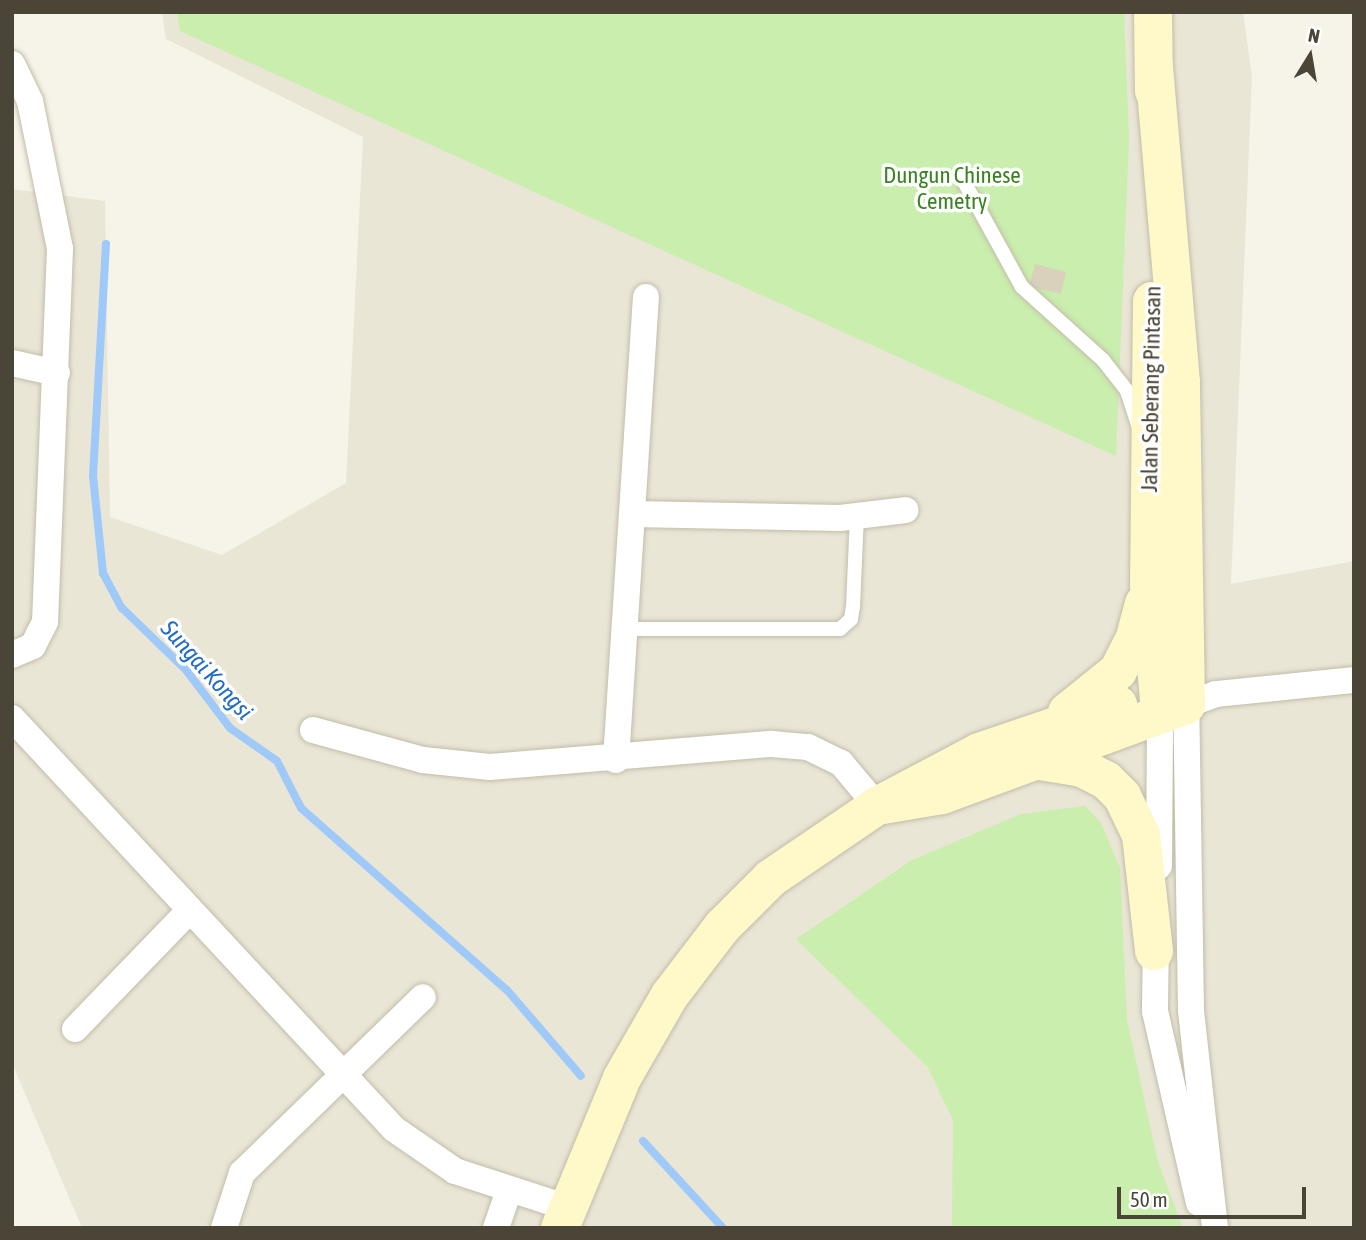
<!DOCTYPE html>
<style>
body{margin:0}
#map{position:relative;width:1366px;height:1240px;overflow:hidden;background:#f6f3e8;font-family:"Asap Condensed",sans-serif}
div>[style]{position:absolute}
.residential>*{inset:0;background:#eae6d6}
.green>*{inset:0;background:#c9eead}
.stream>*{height:8px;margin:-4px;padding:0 4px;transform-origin:4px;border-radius:4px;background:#9ec9f8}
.building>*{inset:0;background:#d9d1bc}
.roads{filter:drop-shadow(0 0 2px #c2bda9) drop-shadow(0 0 2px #c2bda9)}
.service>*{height:14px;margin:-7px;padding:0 7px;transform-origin:7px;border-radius:7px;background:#fff}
.minor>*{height:26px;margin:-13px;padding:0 13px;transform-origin:13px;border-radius:13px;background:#fff}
.secondary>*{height:38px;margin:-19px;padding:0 19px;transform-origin:19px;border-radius:19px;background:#fff8c9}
span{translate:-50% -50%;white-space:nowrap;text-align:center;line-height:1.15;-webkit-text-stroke:7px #fff;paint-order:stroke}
.park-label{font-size:23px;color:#3b8321}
.street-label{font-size:23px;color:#4a4536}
.water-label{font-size:24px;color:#226cc3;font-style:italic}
.frame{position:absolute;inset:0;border:14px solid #4a4536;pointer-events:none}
.north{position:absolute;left:1275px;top:21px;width:70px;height:70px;-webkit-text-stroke:5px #fff;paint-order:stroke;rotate:11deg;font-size:19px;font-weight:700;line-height:28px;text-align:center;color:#4a4536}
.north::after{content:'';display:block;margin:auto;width:24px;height:32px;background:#4a4536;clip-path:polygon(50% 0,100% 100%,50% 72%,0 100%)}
.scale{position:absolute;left:1117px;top:1187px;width:189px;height:32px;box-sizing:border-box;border:4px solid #4a4536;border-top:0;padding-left:9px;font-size:21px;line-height:24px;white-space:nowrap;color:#4a4536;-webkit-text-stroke:5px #fff;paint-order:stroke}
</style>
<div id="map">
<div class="residential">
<i style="clip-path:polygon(162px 12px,1243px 12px,1252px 76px,1231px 584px,1354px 561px,1354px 1228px,82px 1228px,12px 1063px,12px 189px,105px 201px,110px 517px,222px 555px,346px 483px,363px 137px,166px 39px)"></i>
</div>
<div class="green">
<i style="clip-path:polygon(177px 12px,1124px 12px,1129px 139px,1116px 456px,180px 31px)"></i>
<i style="clip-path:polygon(1085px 806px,1101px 823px,1120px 868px,1127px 1020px,1158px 1162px,1183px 1228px,952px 1228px,953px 1120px,927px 1066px,796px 939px,912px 860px,1021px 814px)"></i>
</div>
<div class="stream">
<i style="left:106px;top:244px;width:232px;rotate:93.2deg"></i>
<i style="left:93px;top:476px;width:98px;rotate:84.1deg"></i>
<i style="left:103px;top:573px;width:40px;rotate:62deg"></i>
<i style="left:122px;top:608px;width:89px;rotate:44.1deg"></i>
<i style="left:186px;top:670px;width:73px;rotate:52.8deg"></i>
<i style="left:230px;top:728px;width:57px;rotate:35.1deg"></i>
<i style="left:277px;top:761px;width:53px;rotate:62.9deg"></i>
<i style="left:301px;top:808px;width:275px;rotate:41.5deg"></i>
<i style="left:507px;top:990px;width:113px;rotate:49.3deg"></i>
<i style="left:643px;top:1141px;width:118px;rotate:47.4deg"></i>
</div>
<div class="building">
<i style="clip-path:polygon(1035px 264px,1066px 272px,1061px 294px,1029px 286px)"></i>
</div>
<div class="roads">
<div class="service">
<i style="left:962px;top:178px;width:124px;rotate:61.2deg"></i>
<i style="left:1022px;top:287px;width:109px;rotate:42deg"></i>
<i style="left:1103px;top:360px;width:39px;rotate:52deg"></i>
<i style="left:1127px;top:391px;width:39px;rotate:72deg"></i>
<i style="left:624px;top:629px;width:216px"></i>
<i style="left:840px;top:629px;width:15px;rotate:-42deg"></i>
<i style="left:851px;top:619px;width:12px;rotate:-81deg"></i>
<i style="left:853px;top:607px;width:90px;rotate:-87.5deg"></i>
</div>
<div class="minor">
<i style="left:12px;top:64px;width:41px;rotate:64.1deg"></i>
<i style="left:30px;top:101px;width:151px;rotate:78.5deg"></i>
<i style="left:60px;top:249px;width:373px;rotate:92.3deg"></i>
<i style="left:45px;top:622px;width:27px;rotate:117deg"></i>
<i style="left:33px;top:646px;width:23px;rotate:157deg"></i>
<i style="left:12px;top:363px;width:46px;rotate:12.5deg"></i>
<i style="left:632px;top:514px;width:208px;rotate:1.1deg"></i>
<i style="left:840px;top:518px;width:66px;rotate:-6.9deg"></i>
<i style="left:12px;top:718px;width:561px;rotate:47.09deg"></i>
<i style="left:394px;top:1129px;width:74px;rotate:34.5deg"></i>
<i style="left:455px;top:1171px;width:119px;rotate:18.1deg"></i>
<i style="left:313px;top:730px;width:114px;rotate:15.3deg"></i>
<i style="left:423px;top:760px;width:67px;rotate:6deg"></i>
<i style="left:490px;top:767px;width:283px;rotate:-4.7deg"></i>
<i style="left:772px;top:744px;width:36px;rotate:5deg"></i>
<i style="left:808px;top:747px;width:37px;rotate:26deg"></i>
<i style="left:841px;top:763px;width:56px;rotate:50.1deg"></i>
<i style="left:616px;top:760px;width:464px;rotate:-86.3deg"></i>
<i style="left:1159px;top:866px;width:153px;rotate:-89.6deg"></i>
<i style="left:1156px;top:936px;width:75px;rotate:90.8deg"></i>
<i style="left:1155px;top:1011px;width:197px;rotate:77.1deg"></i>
<i style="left:75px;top:1029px;width:165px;rotate:-46deg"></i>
<i style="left:224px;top:1228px;width:58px;rotate:-71.9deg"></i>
<i style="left:242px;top:1173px;width:252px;rotate:-44.2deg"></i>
<i style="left:496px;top:1228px;width:39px;rotate:-71deg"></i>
<i style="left:1215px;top:1228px;width:219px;rotate:-96.3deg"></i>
<i style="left:1191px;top:1010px;width:305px;rotate:-90.9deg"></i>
<i style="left:1186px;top:705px;width:32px;rotate:-20deg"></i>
<i style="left:1216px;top:694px;width:139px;rotate:-5.8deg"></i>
</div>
<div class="secondary">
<i style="left:1153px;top:12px;width:79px;rotate:89.3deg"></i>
<i style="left:1152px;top:301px;width:283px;rotate:90.6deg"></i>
<i style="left:1149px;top:584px;width:129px;rotate:85.1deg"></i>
<i style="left:1067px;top:712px;width:65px;rotate:-38.8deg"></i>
<i style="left:1118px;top:671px;width:38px;rotate:-63deg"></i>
<i style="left:1135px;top:637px;width:35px;rotate:-75deg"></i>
<i style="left:1040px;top:761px;width:43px;rotate:9.5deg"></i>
<i style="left:1082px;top:768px;width:27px;rotate:27deg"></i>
<i style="left:1106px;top:780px;width:23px;rotate:45deg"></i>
<i style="left:1122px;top:796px;width:43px;rotate:64deg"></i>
<i style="left:1141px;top:835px;width:117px;rotate:83.6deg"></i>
<i style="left:877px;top:806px;width:66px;rotate:-9.6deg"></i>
<i style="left:942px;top:795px;width:260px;rotate:-20.2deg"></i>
<i style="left:1186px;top:705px;width:323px;rotate:-90.9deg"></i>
<i style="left:1181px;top:382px;width:319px;rotate:-94.9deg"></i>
<i style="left:560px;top:1228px;width:162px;rotate:-67.5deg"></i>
<i style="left:622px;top:1078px;width:96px;rotate:-60deg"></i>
<i style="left:670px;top:995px;width:86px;rotate:-52.6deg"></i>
<i style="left:722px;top:927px;width:69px;rotate:-45deg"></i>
<i style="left:771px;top:878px;width:128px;rotate:-34.2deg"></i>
<i style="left:877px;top:806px;width:115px;rotate:-27.9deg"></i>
<i style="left:979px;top:752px;width:147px;rotate:-18.7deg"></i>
</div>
</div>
<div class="park-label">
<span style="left:952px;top:188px">Dungun Chinese<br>Cemetry</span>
</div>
<div class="street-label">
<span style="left:1151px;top:389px;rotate:-89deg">Jalan Seberang Pintasan</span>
</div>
<div class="water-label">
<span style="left:207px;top:670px;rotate:48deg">Sungai Kongsi</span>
</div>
<div class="frame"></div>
<div class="north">N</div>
<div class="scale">50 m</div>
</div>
